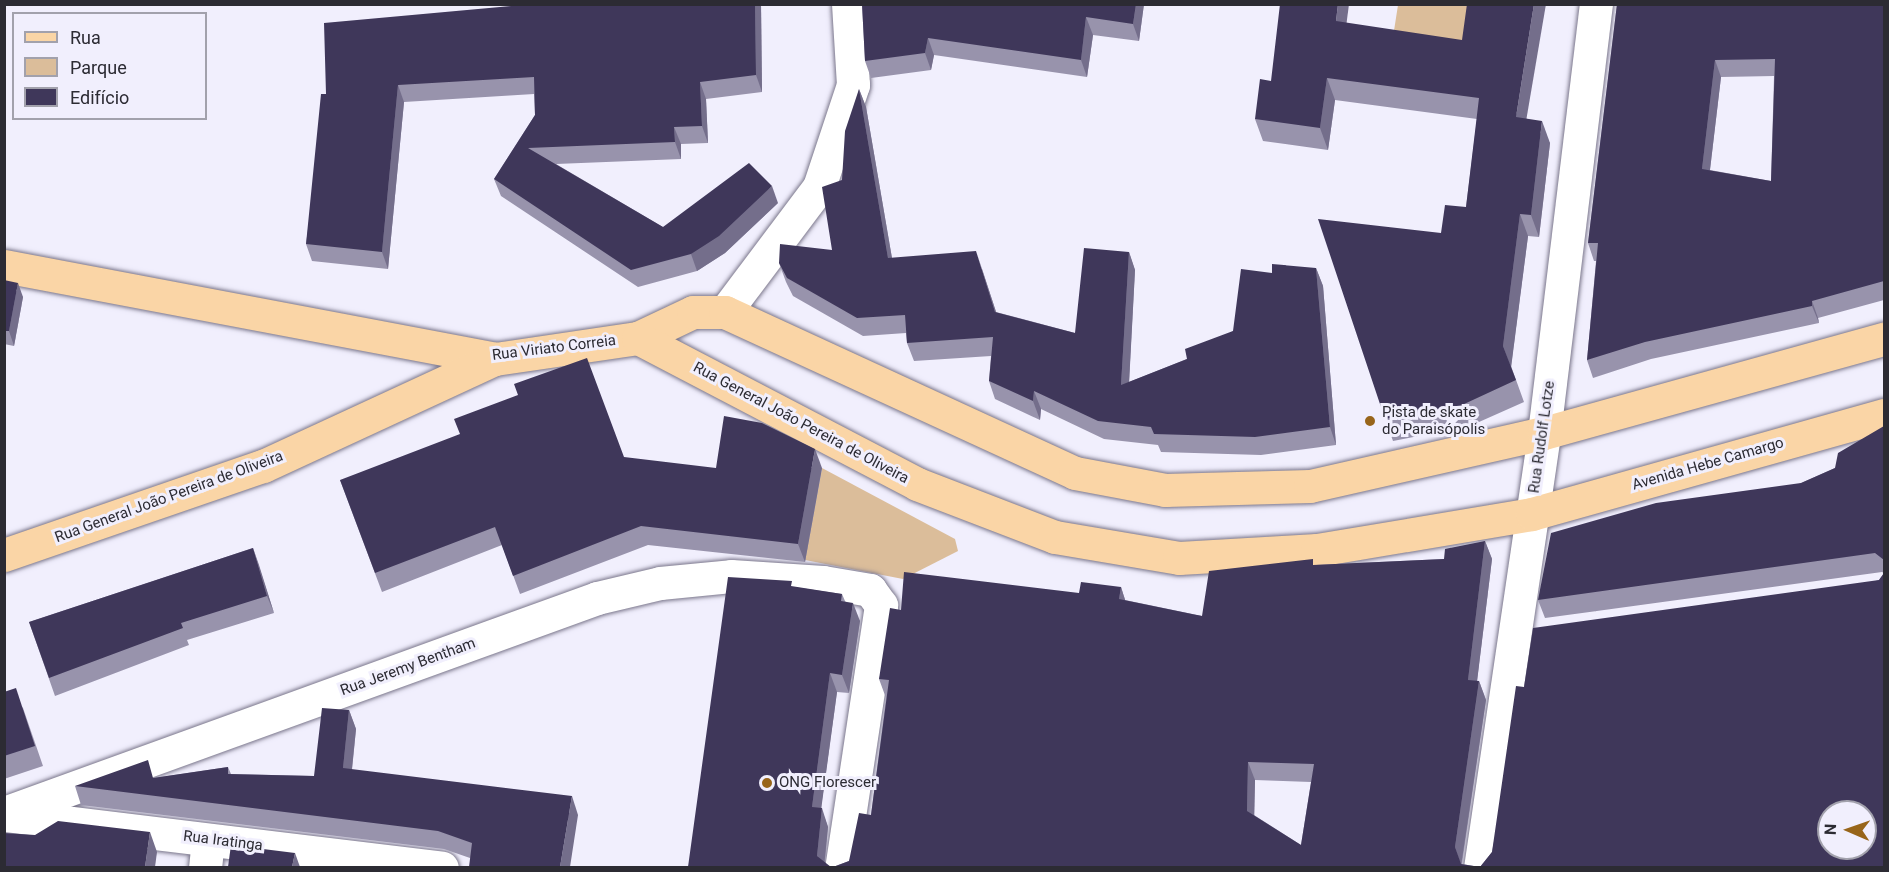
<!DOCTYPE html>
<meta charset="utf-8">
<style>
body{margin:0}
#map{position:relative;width:1889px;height:872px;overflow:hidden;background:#f1effd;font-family:Roboto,sans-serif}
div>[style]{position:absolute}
.green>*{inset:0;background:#dbbd9a}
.roads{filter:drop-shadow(0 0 2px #7a768b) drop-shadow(0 0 2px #7a768b)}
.street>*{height:33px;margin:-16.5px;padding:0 16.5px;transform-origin:16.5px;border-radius:16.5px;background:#fff}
.primary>*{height:33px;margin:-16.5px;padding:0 16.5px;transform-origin:16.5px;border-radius:16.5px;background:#fad5a6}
.wall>*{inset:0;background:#9893ac}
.shaded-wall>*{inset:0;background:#746e8b}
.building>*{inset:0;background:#3f375a}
.dots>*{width:16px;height:16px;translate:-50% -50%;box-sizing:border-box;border:3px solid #f1effd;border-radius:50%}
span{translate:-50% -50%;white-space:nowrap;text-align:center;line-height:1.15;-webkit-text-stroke:6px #f1effd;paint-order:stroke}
.street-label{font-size:15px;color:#2c2b33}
.poi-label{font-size:15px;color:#2c2b33}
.left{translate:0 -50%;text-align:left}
.frame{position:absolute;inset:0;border:6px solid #2c2b33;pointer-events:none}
.legend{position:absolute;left:12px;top:12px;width:195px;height:108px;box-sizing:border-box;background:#f1effd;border:2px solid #a2a1ac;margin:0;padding:8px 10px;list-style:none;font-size:18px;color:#2c2b33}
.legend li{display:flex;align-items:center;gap:12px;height:30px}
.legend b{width:30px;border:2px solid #a2a1ac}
.north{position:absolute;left:1817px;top:800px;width:60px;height:60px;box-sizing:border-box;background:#f1effd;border:2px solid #a2a1ac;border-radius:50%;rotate:272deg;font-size:16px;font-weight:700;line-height:24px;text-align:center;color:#2c2b33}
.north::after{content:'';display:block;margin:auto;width:21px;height:27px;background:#98651a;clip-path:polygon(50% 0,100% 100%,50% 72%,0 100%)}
</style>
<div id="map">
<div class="green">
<i style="clip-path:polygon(1398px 5px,1479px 5px,1470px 62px,1391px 50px)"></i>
<i style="clip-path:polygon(822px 468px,955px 539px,958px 551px,903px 579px,805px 560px)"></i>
</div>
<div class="roads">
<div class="street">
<i style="left:725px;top:312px;width:156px;rotate:-53.1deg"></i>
<i style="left:819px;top:187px;width:108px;rotate:-71.6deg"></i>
<i style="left:853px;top:85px;width:81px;rotate:-93.5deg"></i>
<i style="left:4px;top:813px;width:631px;rotate:-19.93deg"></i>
<i style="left:597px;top:598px;width:65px;rotate:-13.4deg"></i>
<i style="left:660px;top:583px;width:71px;rotate:-5.6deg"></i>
<i style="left:731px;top:576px;width:92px;rotate:3.7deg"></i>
<i style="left:823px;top:582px;width:48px;rotate:9.7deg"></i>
<i style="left:870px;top:590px;width:19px;rotate:54deg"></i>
<i style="left:881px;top:605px;width:266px;rotate:98.6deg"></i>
<i style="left:6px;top:815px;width:439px;rotate:6.9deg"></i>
<i style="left:205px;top:868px;width:28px;rotate:-84deg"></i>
<i style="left:1480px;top:868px;width:440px;rotate:-81.6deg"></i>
<i style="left:1544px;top:433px;width:432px;rotate:-83.1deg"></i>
</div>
<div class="primary">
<i style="left:4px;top:266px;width:500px;rotate:10.7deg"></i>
<i style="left:495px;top:359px;width:145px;rotate:-8.4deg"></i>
<i style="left:638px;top:338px;width:61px;rotate:-25.3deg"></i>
<i style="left:693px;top:312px;width:32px"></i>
<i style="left:725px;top:312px;width:385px;rotate:24.7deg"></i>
<i style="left:1075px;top:473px;width:92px;rotate:10.7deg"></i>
<i style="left:1165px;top:490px;width:145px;rotate:-1.6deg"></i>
<i style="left:1310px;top:486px;width:240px;rotate:-12.8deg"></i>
<i style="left:1544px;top:433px;width:353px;rotate:-15.5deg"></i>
<i style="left:638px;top:338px;width:315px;rotate:27.6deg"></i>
<i style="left:917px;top:484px;width:148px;rotate:21deg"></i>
<i style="left:1055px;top:537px;width:126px;rotate:9.6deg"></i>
<i style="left:1179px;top:558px;width:138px;rotate:-3.3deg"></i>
<i style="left:1317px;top:550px;width:218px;rotate:-9.5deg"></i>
<i style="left:1532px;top:514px;width:366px;rotate:-15.7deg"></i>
<i style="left:4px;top:555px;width:274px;rotate:-19deg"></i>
<i style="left:263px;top:466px;width:255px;rotate:-24.8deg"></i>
</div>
</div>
<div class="wall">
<i style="clip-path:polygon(761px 4px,762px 92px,706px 99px,708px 143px,681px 144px,681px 159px,556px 164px,663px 227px,778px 203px,725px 253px,697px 271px,638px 287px,501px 196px,494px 179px,535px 115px,534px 94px,404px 102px,388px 269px,312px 261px,306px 244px,326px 94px)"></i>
<i style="clip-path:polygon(862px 4px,1144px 4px,1139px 41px,1093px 35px,1087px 77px,934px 55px,931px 70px,871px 78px,865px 61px)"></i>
<i style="clip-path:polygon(evenodd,1617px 4px,1884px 4px,1884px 300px,1818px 318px,1819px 323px,1651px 359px,1593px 378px,1587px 360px,1596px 261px,1594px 261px,1588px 243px,1617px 4px,1774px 76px,1771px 181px,1710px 170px,1721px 77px,1774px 76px)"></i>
<i style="clip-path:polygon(1346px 23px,1527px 119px,1550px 143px,1539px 237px,1528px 236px,1511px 366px,1524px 402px,1470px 426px,1393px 441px,1385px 419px,1441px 233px,1466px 207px,1477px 119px,1335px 100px,1328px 150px,1263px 141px,1255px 119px)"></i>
<i style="clip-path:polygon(859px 89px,866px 107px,892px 258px,982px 269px,996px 312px,1075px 333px,1129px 252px,1135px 270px,1129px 382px,1187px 359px,1233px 331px,1272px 273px,1316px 268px,1323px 286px,1336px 445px,1261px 455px,1161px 452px,1158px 445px,1104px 439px,1041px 409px,1040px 420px,995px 399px,989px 381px,991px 356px,914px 361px,907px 343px,906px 333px,863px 336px,793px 296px,786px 282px,779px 263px,832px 250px,842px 180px)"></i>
<i style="clip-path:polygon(4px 280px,23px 297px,14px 346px,4px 344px)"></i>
<i style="clip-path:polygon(evenodd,1884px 426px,1884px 867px,833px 867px,849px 861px,871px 815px,886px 698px,879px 679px,901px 610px,1079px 593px,1121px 587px,1125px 600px,1202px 616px,1316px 565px,1444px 559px,1485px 541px,1492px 559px,1477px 681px,1479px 681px,1486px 700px,1462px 864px,1480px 867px,1492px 852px,1524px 687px,1879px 580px,1884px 573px,1882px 572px,1545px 618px,1538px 600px,1835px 468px,1884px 426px,1255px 780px,1311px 782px,1301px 845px,1254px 815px,1255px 780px)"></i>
<i style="clip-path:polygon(716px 468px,822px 468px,805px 562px,648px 545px,520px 594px,502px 545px,382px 592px,340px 480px)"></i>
<i style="clip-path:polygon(253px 548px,274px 613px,187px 640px,189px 645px,55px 696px,29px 622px)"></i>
<i style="clip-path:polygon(794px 587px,842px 594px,845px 601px,860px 621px,849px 693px,837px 692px,821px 808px,828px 827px,825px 862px,688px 867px)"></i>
<i style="clip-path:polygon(4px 692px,23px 708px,43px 766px,4px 779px)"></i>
<i style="clip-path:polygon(349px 710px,356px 729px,352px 770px,578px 815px,470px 858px,444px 849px,81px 805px,75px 786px,154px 778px,228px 767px,231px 774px,314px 776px)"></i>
</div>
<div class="shaded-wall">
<i style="clip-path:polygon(755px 4px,761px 4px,762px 92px,756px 75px)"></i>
<i style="clip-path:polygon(1136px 4px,1144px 4px,1139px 41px,1133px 24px)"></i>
<i style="clip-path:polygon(1338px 4px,1349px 4px,1344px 43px,1336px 21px)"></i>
<i style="clip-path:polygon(1534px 4px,1546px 4px,1523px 139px,1516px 117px)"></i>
<i style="clip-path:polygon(1086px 17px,1093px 35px,1087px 77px,1081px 60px)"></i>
<i style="clip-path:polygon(928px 38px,934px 55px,931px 70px,925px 53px)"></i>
<i style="clip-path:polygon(1715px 60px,1721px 77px,1708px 186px,1702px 169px)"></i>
<i style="clip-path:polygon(1327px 78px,1335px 100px,1328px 150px,1320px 128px)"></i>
<i style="clip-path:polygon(700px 82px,706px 99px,708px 143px,702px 126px)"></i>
<i style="clip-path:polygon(398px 85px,404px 102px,388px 269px,382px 252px)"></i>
<i style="clip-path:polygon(859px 89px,866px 107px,895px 276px,888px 258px)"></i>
<i style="clip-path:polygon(1542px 121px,1550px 143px,1539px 237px,1531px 215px)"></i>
<i style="clip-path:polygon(674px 127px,681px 144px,681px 159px,675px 142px)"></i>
<i style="clip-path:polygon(772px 186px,778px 203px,725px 253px,697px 271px,691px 254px)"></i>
<i style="clip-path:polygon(1520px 214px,1528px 236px,1511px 368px,1503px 346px)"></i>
<i style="clip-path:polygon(976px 251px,982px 269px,1002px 330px,995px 312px)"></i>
<i style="clip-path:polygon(1129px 252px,1135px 270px,1128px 403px,1121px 385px)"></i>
<i style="clip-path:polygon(1316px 268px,1323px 286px,1336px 445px,1330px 427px)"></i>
<i style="clip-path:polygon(18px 283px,23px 297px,14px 346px,9px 331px)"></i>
<i style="clip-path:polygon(1812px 301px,1818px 318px,1819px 323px,1812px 306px)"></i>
<i style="clip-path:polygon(4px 388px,6px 392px,6px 404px,4px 400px)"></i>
<i style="clip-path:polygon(1034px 391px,1041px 409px,1040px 420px,1033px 401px)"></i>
<i style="clip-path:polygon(815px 449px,822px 468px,805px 562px,798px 544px)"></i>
<i style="clip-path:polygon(1485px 541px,1492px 559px,1475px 698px,1468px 680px)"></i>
<i style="clip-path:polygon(253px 548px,259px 565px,274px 613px,267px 596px)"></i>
<i style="clip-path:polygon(1121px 587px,1127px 606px,1119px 599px)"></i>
<i style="clip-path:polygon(853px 603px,860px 621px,849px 693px,842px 675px)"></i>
<i style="clip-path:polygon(830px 673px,837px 692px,819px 825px,812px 807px)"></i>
<i style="clip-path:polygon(1479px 681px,1486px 700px,1461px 866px,1455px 847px)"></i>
<i style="clip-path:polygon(349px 710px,356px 729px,350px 787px,343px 768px)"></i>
<i style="clip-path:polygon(1248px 762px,1255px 780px,1254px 829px,1247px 811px)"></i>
<i style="clip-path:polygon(572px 796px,578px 815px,570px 867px,560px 867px)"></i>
<i style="clip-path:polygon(822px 808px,828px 827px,824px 867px,817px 856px)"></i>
<i style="clip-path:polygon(150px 832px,157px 852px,155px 867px,145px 867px)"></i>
<i style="clip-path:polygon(295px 853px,300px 867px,292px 867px)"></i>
</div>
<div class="building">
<i style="clip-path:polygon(533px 4px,755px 4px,756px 75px,700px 82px,702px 126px,674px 127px,675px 142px,528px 148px,663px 227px,749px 163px,772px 186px,719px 236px,691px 254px,631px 270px,494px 179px,535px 115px,534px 77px,398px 85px,382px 252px,306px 244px,321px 94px,326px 94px,324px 23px)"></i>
<i style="clip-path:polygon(862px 4px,1136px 4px,1133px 24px,1086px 17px,1081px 60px,928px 38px,925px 53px,865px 61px)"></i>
<i style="clip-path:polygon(1280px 4px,1338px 4px,1336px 21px,1462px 40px,1467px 4px,1534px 4px,1516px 117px,1542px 121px,1531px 215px,1520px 214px,1503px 346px,1516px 380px,1462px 405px,1385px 419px,1318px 219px,1441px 233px,1445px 205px,1466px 207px,1479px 98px,1327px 78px,1320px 128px,1255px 119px,1260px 79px,1271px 81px)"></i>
<i style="clip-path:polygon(evenodd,1617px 4px,1884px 4px,1884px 281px,1812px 301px,1812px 306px,1645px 342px,1587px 360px,1598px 243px,1588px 243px,1617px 4px,1775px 59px,1771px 181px,1702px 169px,1715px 60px,1775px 59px)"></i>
<i style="clip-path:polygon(859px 89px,888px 258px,976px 251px,995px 312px,1075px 333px,1084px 248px,1129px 252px,1121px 385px,1187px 359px,1185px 349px,1233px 331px,1241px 269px,1272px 273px,1272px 264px,1316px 268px,1330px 427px,1255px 437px,1154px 434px,1151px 427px,1098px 421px,1034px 391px,1033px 401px,989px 381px,993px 337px,907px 343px,905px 315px,857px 318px,787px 278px,779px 263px,780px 244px,832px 250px,822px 187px,842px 180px,845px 131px)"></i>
<i style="clip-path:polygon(4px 280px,18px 283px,9px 331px,4px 331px)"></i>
<i style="clip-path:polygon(587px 358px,624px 457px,716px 468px,724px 416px,762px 423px,815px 449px,798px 544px,641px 526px,513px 576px,495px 527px,375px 573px,340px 480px,460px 434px,454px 419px,518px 395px,514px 384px)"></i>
<i style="clip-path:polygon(1884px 426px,1884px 560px,1875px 553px,1538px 600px,1551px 533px,1656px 503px,1801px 483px,1835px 468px,1838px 453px)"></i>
<i style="clip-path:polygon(evenodd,1485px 541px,1468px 680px,1479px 681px,1455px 847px,1461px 864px,1480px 867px,1492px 852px,1516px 686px,1524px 687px,1533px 628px,1879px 580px,1884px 573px,1884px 867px,833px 867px,849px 861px,859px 813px,871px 815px,889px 680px,879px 679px,890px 608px,901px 610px,904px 572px,1079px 593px,1081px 582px,1121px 587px,1119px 599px,1202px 616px,1209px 571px,1313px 559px,1313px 565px,1444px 559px,1445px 549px,1485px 541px,1248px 762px,1314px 764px,1301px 845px,1247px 811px,1248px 762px,1485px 541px,1829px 812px,1865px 812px,1865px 848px,1829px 848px,1829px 812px)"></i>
<i style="clip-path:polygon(253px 548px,267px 596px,181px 623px,183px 628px,49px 678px,29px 622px)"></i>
<i style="clip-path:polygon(728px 577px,792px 581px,791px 586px,842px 594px,841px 601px,853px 603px,842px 675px,830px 673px,812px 807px,822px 808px,817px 856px,831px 867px,688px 867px)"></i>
<i style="clip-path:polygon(16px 688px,35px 746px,4px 756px,4px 692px)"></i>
<i style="clip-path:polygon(322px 708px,349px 710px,343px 768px,572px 796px,560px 867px,469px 867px,472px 843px,438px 831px,75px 786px,148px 760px,153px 778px,228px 767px,228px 774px,314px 776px)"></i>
<i style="clip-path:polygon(58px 821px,150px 832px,145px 867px,4px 867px,4px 833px,35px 835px)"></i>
<i style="clip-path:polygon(231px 845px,295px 853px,292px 867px,228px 867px)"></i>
</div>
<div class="dots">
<i style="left:1370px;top:421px;background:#98651a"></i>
<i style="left:767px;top:783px;background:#98651a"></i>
</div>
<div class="street-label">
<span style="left:554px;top:348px;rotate:-7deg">Rua Viriato Correia</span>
<span style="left:801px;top:423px;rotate:28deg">Rua General João Pereira de Oliveira</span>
<span style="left:1542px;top:437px;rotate:-82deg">Rua Rudolf Lotze</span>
<span style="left:1708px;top:464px;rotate:-16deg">Avenida Hebe Camargo</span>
<span style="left:169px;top:497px;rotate:-20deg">Rua General João Pereira de Oliveira</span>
<span style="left:408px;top:667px;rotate:-20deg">Rua Jeremy Bentham</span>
<span style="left:223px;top:841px;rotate:7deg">Rua Iratinga</span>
</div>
<div class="poi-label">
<span class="left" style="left:1382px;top:421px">Pista de skate<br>do Paraisópolis</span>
<span class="left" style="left:779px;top:783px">ONG Florescer</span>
</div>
<div class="frame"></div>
<ul class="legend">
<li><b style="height:8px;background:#fad5a6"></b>Rua</li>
<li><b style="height:16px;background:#dbbd9a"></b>Parque</li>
<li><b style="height:16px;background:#3f375a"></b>Edifício</li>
</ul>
<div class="north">N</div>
</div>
